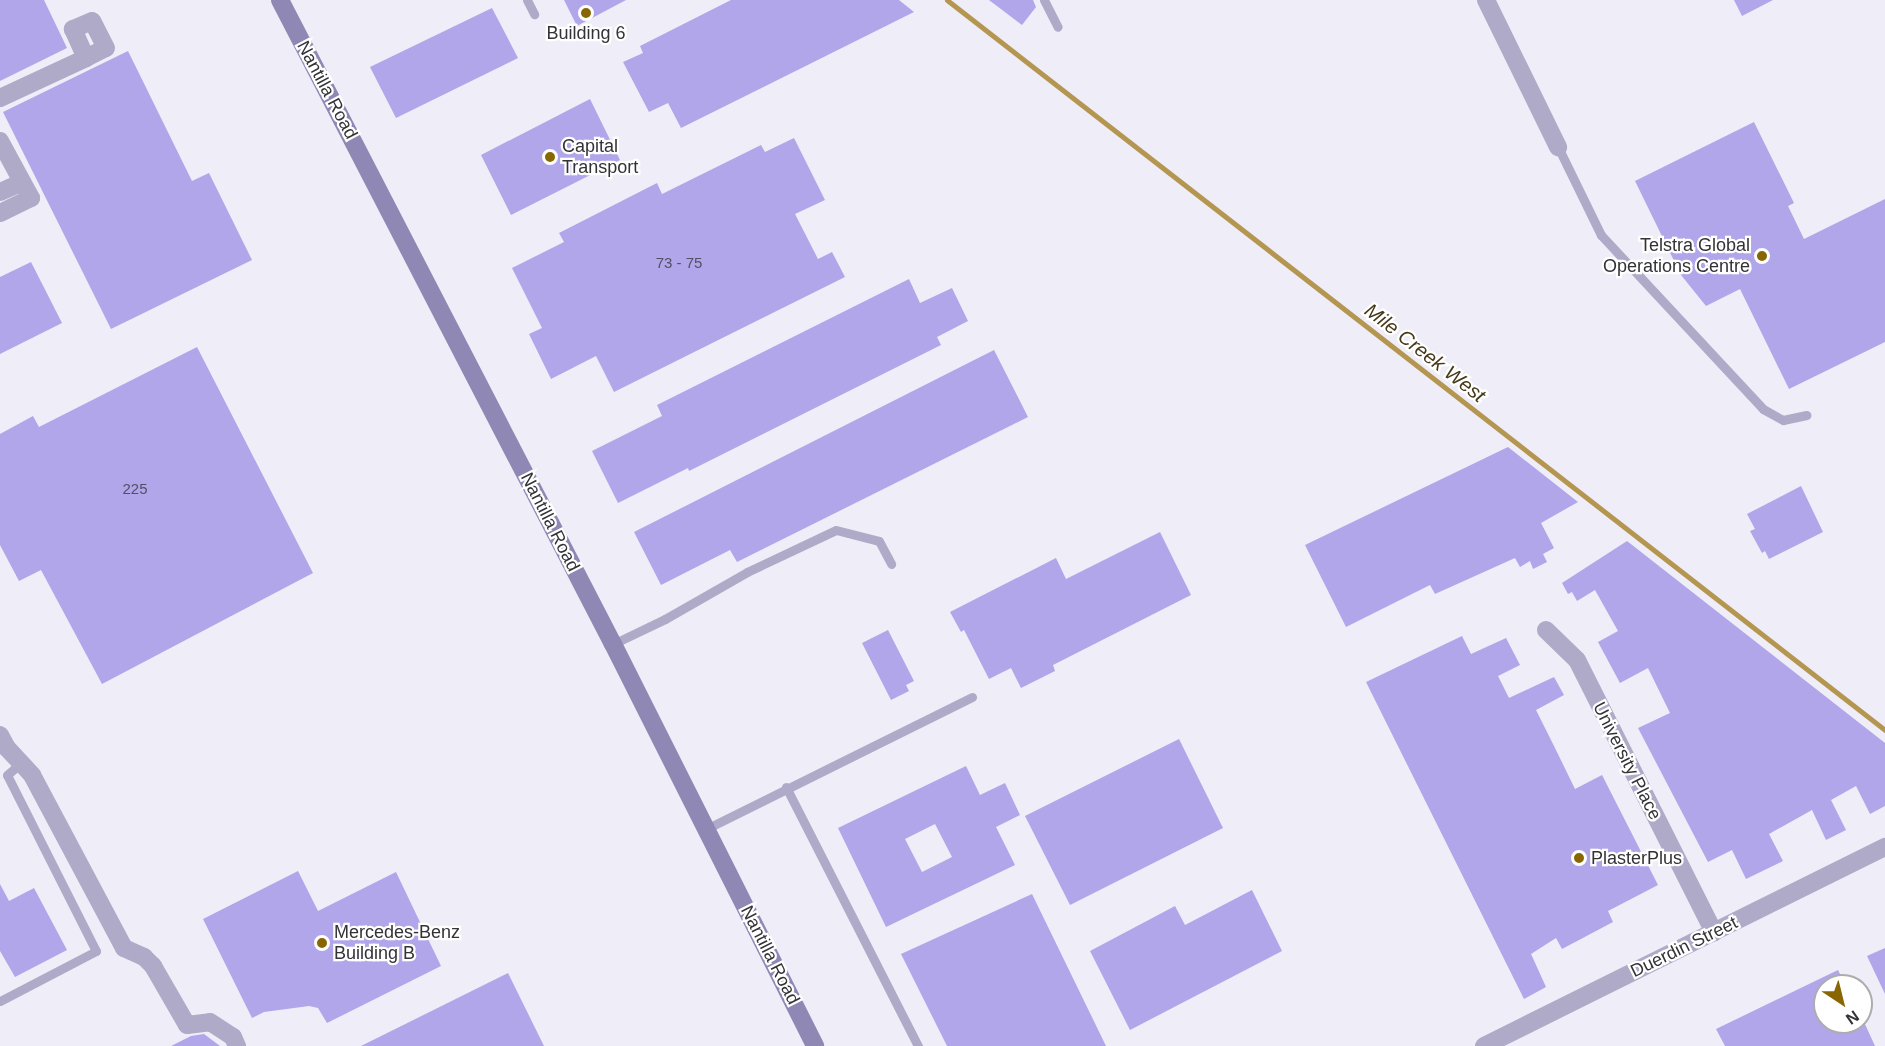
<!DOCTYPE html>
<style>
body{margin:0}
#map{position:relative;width:1885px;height:1046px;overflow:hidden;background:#eeedf8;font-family:Helvetica,sans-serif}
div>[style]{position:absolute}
.stream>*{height:5px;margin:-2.5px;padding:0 2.5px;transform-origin:2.5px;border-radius:2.5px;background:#b49650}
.building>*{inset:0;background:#b1a6e9}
.lane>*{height:9px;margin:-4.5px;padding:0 4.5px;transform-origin:4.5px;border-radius:4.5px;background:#aeaac8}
.street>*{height:18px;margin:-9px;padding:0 9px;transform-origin:9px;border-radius:9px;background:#aeaac8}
.secondary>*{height:18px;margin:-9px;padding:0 9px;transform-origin:9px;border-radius:9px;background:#8f88b4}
.dots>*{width:16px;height:16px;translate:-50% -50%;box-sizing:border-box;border:3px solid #fff;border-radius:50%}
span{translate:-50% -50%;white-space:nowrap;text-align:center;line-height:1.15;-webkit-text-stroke:4.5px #fff;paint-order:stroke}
.number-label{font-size:15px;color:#525064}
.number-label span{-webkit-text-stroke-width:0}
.poi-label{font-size:18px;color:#333337}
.left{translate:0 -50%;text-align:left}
.right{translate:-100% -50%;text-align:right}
.street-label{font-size:18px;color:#333337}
.water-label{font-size:20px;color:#46391a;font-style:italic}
.north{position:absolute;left:1813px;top:974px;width:60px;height:60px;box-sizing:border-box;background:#fff;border:2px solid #adadaf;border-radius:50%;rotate:145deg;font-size:16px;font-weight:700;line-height:24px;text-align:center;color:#333337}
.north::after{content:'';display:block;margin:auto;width:21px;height:27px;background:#886703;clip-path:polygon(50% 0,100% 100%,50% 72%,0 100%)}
</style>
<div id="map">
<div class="stream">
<i style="left:947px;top:0;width:1189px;rotate:37.89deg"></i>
</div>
<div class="building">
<i style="clip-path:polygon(0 0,44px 0,67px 48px,0 81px)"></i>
<i style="clip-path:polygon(564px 0,626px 0,577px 26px)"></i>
<i style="clip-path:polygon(731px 0,899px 0,914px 12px,681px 128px,668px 103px,649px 112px,623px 62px,643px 53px,640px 46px)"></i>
<i style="clip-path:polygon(989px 0,1033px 0,1036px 7px,1022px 25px)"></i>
<i style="clip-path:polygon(1734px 0,1773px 0,1742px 16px)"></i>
<i style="clip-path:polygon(492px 8px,518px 58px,396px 118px,370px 67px)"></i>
<i style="clip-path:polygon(128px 51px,192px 181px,209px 173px,252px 260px,111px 329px,3px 112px)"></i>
<i style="clip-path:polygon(590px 99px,620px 160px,511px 215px,481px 155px)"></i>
<i style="clip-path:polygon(1754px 122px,1794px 203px,1788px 206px,1804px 239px,1885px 199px,1885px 342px,1789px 389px,1740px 289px,1706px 306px,1681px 275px,1635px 181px)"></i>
<i style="clip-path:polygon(794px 138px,825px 200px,795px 214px,818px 259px,832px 252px,845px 277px,614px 392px,596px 356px,551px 379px,529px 334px,542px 328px,512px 268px,564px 242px,559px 233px,657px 183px,662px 194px,761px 145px,765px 152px)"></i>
<i style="clip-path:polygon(31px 262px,62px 323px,0 354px,0 277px)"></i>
<i style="clip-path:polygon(909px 279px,920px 303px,952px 288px,968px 321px,937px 337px,941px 345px,689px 471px,688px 468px,618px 503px,592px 451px,662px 416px,657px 405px)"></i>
<i style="clip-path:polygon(197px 347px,313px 573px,102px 684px,41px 570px,19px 581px,0 545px,0 434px,33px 416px,39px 427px)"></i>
<i style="clip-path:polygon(994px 350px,1028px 417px,737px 562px,730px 550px,661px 585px,634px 532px)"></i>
<i style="clip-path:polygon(1508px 447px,1578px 502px,1541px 523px,1554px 548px,1543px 554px,1547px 562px,1533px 569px,1530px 561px,1520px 567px,1515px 558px,1435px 594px,1430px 585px,1346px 627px,1305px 545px)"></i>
<i style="clip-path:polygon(1801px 486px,1823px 532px,1769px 559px,1765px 551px,1762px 553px,1750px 531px,1755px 529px,1747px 514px)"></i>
<i style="clip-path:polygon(1160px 532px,1191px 595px,1053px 665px,1055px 671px,1021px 688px,1011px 668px,989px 679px,964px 630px,961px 632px,950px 612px,1056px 558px,1066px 579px)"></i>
<i style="clip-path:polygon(1627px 541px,1885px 743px,1885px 806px,1870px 814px,1856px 786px,1831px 800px,1846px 830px,1826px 840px,1812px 810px,1769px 834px,1783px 861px,1746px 879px,1732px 850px,1708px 862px,1638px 728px,1670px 713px,1648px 668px,1620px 683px,1598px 642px,1618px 631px,1595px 590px,1577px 601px,1572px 592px,1568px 594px,1562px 583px)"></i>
<i style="clip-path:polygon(888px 630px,914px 681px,906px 685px,909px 691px,891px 700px,862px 643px)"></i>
<i style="clip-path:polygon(1462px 636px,1471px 654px,1506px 638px,1520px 665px,1498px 676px,1509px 698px,1554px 677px,1564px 695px,1536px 710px,1555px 748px,1575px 789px,1602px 775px,1658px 885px,1608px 911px,1613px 922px,1562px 949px,1556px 938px,1531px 954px,1546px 987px,1524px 999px,1366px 682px)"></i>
<i style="clip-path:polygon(1179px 739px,1223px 828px,1070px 905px,1025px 816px)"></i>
<i style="clip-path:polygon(evenodd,966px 766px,980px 795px,1005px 783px,1020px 815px,996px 827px,1015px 865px,886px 927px,838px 828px,966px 766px,935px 824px,952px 857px,922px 872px,905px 839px,935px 824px)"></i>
<i style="clip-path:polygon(298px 871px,318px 911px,396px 872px,441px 966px,327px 1023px,318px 1008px,309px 1006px,264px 1012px,252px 1018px,203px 919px)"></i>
<i style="clip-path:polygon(0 884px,9px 901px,34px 888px,67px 950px,15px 977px,0 951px)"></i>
<i style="clip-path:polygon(1252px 890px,1282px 951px,1130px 1030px,1090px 951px,1175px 906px,1185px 925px)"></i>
<i style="clip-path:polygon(1032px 894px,1106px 1046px,947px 1046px,901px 954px)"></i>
<i style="clip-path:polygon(1885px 948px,1885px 994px,1867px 956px)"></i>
<i style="clip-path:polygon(1838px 970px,1846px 986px,1825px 986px,1825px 1022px,1864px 1022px,1875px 1046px,1725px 1046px,1716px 1029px)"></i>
<i style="clip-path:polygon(508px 973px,544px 1046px,361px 1046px)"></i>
<i style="clip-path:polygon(204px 1034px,220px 1046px,171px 1046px,191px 1036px)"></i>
</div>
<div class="lane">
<i style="left:527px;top:0;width:16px;rotate:63deg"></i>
<i style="left:1044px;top:0;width:30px;rotate:63deg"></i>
<i style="left:1558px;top:147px;width:98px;rotate:64deg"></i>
<i style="left:1601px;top:235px;width:238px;rotate:47deg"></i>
<i style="left:1763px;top:409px;width:23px;rotate:29deg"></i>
<i style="left:1783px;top:420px;width:24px;rotate:-12deg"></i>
<i style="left:613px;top:644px;width:58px;rotate:-25.7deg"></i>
<i style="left:665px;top:619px;width:95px;rotate:-29.8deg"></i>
<i style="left:747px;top:572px;width:98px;rotate:-25.3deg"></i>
<i style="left:836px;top:530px;width:44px;rotate:14.3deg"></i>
<i style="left:879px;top:541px;width:26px;rotate:62deg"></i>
<i style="left:786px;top:787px;width:291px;rotate:63deg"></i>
<i style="left:706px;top:829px;width:297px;rotate:-26.4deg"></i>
<i style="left:0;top:1001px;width:108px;rotate:-27.5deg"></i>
<i style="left:96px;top:951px;width:197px;rotate:-116.8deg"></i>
<i style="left:7px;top:775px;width:18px;rotate:-41deg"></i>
</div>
<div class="street">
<i style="left:1486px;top:0;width:164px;rotate:63.9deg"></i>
<i style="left:0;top:98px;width:95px;rotate:-24.9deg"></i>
<i style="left:86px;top:58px;width:22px;rotate:-27deg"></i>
<i style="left:106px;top:48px;width:30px;rotate:-117deg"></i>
<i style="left:92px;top:21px;width:21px;rotate:157deg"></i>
<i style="left:73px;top:29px;width:32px;rotate:66deg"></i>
<i style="left:0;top:141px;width:65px;rotate:61.5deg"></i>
<i style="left:31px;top:198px;width:34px;rotate:154deg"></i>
<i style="left:0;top:192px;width:24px;rotate:-24deg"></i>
<i style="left:1546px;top:630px;width:43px;rotate:44.1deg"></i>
<i style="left:1577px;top:660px;width:305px;rotate:63.3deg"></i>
<i style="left:0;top:735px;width:15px;rotate:62deg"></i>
<i style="left:7px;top:748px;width:37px;rotate:47deg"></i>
<i style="left:32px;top:775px;width:196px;rotate:62deg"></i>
<i style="left:124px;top:948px;width:22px;rotate:24deg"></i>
<i style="left:144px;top:957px;width:13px;rotate:45deg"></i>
<i style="left:153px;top:966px;width:68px;rotate:60deg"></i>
<i style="left:187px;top:1025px;width:23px;rotate:-7deg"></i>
<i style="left:210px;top:1022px;width:27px;rotate:33deg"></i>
<i style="left:233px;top:1037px;width:10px;rotate:66deg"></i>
<i style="left:1484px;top:1046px;width:448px;rotate:-26.4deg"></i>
</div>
<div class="secondary">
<i style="left:280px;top:0;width:725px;rotate:62.66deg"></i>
<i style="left:613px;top:644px;width:450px;rotate:63.3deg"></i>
</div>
<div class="dots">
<i style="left:586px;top:13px;background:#886703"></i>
<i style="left:550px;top:157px;background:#886703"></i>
<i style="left:1762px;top:256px;background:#886703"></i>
<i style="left:1579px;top:858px;background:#886703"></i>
<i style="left:322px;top:943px;background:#886703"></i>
</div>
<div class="number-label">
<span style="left:679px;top:263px">73 - 75</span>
<span style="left:135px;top:489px">225</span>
</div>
<div class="poi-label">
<span style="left:586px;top:33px">Building 6</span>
<span class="left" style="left:562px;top:157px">Capital<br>Transport</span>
<span class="right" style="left:1750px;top:256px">Telstra Global<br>Operations Centre</span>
<span class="left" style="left:1591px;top:858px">PlasterPlus</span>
<span class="left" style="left:334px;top:943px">Mercedes-Benz<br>Building B</span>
</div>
<div class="street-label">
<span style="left:327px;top:90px;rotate:62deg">Nantilla Road</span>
<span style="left:550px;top:522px;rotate:63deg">Nantilla Road</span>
<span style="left:1627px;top:761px;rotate:63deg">University Place</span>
<span style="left:1684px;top:947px;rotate:-26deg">Duerdin Street</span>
<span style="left:770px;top:955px;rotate:63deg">Nantilla Road</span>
</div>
<div class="water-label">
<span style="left:1425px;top:353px;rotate:38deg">Mile Creek West</span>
</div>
<div class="north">N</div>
</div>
